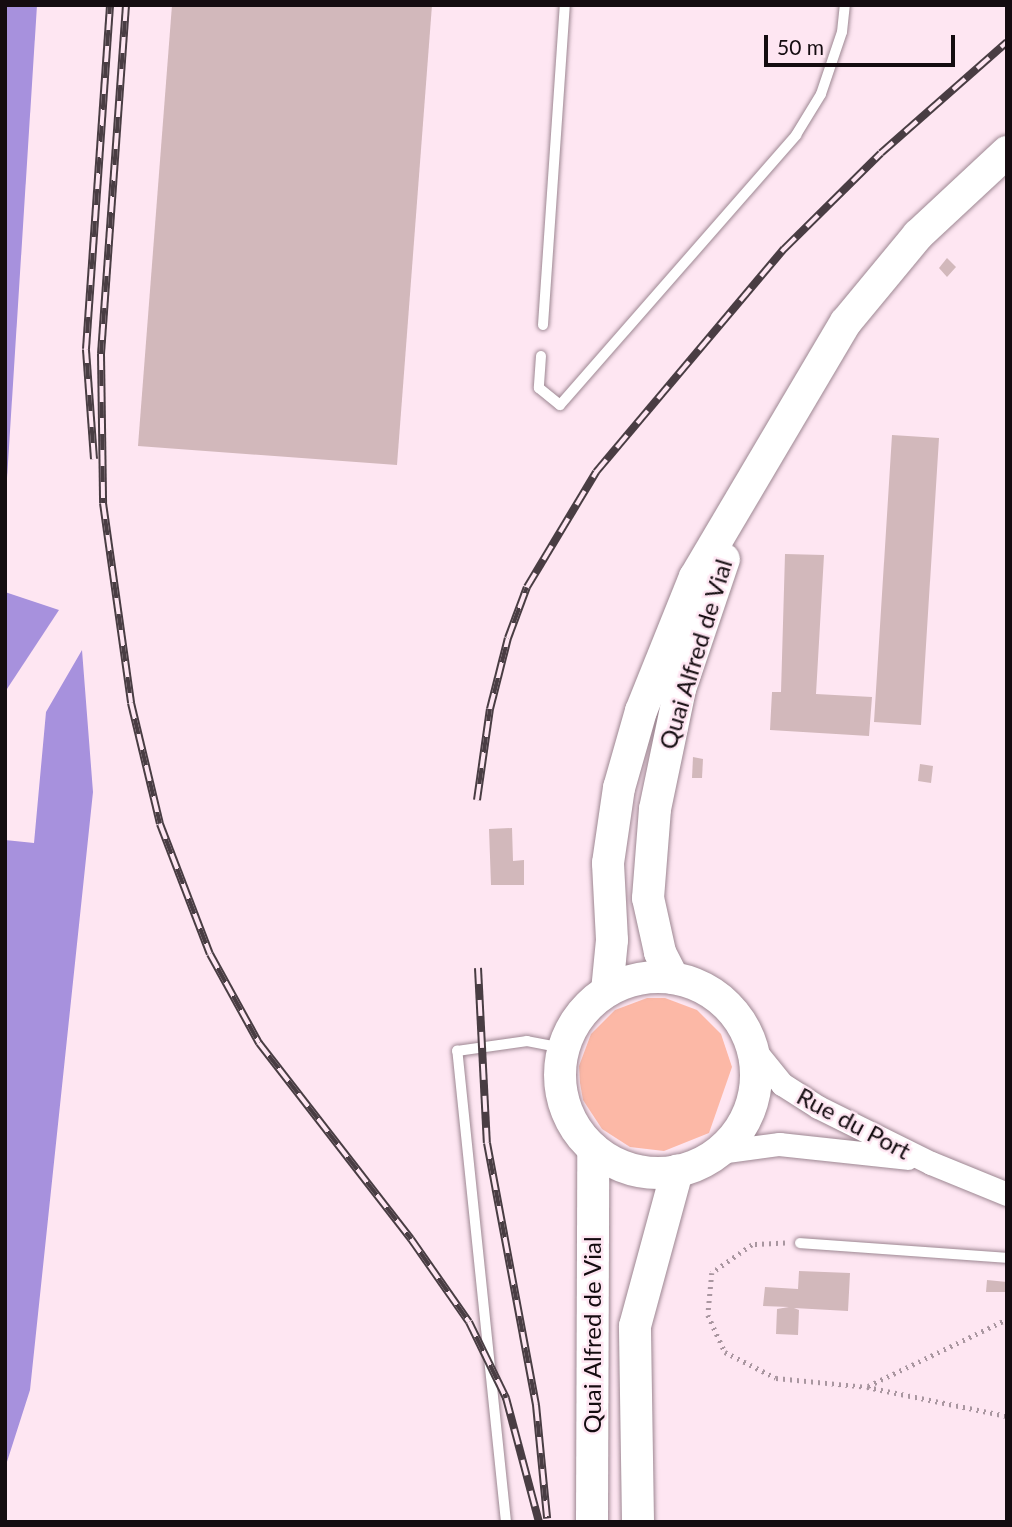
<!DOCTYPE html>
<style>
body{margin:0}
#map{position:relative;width:1012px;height:1527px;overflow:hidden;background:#fee6f2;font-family:Lato,sans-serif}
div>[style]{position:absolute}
.green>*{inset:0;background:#fcb8a6}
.water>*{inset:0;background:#a791dd}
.building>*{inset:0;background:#d2b8bb}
.path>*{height:4.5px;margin-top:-2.25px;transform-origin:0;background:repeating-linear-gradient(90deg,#a996a0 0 2px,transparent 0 7px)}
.roads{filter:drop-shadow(0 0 2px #9d8792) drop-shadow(0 0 2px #9d8792)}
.lane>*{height:10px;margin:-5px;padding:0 5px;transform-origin:5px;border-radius:5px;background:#fff}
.street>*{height:23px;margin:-11.5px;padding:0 11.5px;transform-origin:11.5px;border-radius:11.5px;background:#fff}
.secondary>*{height:32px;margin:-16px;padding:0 16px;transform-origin:16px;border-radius:16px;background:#fff}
.secondary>.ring{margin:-16px;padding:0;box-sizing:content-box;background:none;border:32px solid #fff;border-radius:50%}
.rail>*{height:8px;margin-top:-4px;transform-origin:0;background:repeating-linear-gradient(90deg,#fee6f2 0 16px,#493d43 0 32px);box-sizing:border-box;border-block:2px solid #493d43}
span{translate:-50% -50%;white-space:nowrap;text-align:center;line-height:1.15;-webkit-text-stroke:5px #fee6f2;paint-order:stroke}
.street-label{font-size:24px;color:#140c10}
.frame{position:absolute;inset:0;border:7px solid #140c10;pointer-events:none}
.scale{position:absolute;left:764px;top:35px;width:191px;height:32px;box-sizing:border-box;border:4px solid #140c10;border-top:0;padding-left:9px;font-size:21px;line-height:24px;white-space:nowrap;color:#140c10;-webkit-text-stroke:5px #fee6f2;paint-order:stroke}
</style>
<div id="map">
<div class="green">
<i style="clip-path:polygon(647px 998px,665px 998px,697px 1010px,721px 1034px,732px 1067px,709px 1133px,664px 1151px,630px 1147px,602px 1129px,583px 1100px,580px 1083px,579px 1066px,591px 1034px,615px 1010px)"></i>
</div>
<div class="water">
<i style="clip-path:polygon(5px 5px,37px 5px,5px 510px)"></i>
<i style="clip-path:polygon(5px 592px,59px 610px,5px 692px)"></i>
<i style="clip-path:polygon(82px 650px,93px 792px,30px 1390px,5px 1468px,5px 840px,34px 843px,46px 712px)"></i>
</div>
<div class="building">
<i style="clip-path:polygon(172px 5px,432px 5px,397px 465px,138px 446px)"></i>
<i style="clip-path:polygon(947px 258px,956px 267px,947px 277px,939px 268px)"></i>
<i style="clip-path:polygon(892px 435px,939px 438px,921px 725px,874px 722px)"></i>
<i style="clip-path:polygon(785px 554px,824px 555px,816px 694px,872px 697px,869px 736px,770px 730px,772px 692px,781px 692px)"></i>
<i style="clip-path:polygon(693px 757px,703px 759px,702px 778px,692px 778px)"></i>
<i style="clip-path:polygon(920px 764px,933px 766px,931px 783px,918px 781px)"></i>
<i style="clip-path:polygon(512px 828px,513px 861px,524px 860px,524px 885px,491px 885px,489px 829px)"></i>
<i style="clip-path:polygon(799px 1271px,850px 1273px,848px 1311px,794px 1308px,799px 1310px,798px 1335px,776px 1334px,777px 1309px,789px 1307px,763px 1306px,765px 1287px,798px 1289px)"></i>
<i style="clip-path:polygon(987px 1280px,1007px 1282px,1007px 1292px,986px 1292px)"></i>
</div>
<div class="path">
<i style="left:785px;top:1243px;width:33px;rotate:177deg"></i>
<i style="left:752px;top:1245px;width:49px;rotate:145deg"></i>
<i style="left:712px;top:1273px;width:42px;rotate:95.4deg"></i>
<i style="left:708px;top:1315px;width:41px;rotate:65.3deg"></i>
<i style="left:725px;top:1352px;width:57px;rotate:27deg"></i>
<i style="left:776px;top:1378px;width:91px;rotate:5.6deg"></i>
<i style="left:867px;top:1387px;width:143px;rotate:11.7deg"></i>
<i style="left:868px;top:1386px;width:154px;rotate:-25.7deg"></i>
</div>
<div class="roads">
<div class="lane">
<i style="left:543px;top:325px;width:321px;rotate:-86.1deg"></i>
<i style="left:541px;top:356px;width:32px;rotate:94deg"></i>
<i style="left:539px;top:388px;width:27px;rotate:39deg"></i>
<i style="left:560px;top:405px;width:359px;rotate:-48.8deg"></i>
<i style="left:796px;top:135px;width:48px;rotate:-58.6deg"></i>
<i style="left:821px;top:94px;width:65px;rotate:-71.3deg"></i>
<i style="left:842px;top:32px;width:27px;rotate:-84deg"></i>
<i style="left:800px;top:1243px;width:208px;rotate:4.1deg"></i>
<i style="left:506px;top:1522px;width:474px;rotate:-95.9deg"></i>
<i style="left:457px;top:1051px;width:71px;rotate:-8.1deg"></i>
<i style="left:527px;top:1041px;width:37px;rotate:11deg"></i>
</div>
<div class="street">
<i style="left:752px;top:1047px;width:48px;rotate:51deg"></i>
<i style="left:782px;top:1084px;width:43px;rotate:32.6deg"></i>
<i style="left:818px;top:1107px;width:126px;rotate:26.4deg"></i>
<i style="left:931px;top:1163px;width:82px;rotate:22.2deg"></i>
<i style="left:719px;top:1152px;width:61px;rotate:-7.6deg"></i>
<i style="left:779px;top:1144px;width:129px;rotate:6.2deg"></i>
</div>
<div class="secondary">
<i class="ring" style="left:560px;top:977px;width:164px;height:164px"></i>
<i style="left:673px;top:978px;width:29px;rotate:-117deg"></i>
<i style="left:660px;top:952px;width:55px;rotate:-102.5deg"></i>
<i style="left:648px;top:898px;width:89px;rotate:-85.5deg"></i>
<i style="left:655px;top:809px;width:123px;rotate:-78.2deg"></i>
<i style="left:680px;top:689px;width:137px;rotate:-71.3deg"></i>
<i style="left:607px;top:991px;width:51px;rotate:-84.4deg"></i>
<i style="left:612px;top:940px;width:77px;rotate:-93deg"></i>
<i style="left:608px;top:863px;width:76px;rotate:-81.7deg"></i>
<i style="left:619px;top:788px;width:80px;rotate:-74.1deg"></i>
<i style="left:641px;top:711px;width:144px;rotate:-68.1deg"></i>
<i style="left:695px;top:577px;width:296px;rotate:-59.4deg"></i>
<i style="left:846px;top:322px;width:113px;rotate:-50.4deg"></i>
<i style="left:918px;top:235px;width:122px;rotate:-43deg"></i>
<i style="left:592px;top:1522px;width:373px;rotate:-89.8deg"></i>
<i style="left:638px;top:1522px;width:196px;rotate:-90.9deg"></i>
<i style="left:635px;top:1326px;width:161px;rotate:-74.8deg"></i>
</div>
</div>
<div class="rail">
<i style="left:126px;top:5px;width:350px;rotate:94.1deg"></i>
<i style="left:101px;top:354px;width:149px;rotate:89.2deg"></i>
<i style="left:103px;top:503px;width:202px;rotate:82deg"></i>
<i style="left:131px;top:703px;width:124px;rotate:76.5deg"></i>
<i style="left:160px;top:824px;width:139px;rotate:69deg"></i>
<i style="left:210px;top:954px;width:102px;rotate:61.2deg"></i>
<i style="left:259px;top:1043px;width:248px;rotate:52.2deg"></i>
<i style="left:411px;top:1239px;width:101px;rotate:55.1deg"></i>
<i style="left:469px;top:1322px;width:85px;rotate:64deg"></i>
<i style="left:506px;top:1398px;width:128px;rotate:75.1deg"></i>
<i style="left:94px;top:459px;width:110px;rotate:-94.2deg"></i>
<i style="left:86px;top:349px;width:345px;rotate:-86deg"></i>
<i style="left:477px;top:800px;width:92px;rotate:-81.9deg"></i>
<i style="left:490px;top:709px;width:73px;rotate:-75.8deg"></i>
<i style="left:508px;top:638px;width:54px;rotate:-69.6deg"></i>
<i style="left:527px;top:587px;width:134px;rotate:-59deg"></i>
<i style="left:596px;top:472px;width:292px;rotate:-49.9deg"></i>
<i style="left:784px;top:249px;width:136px;rotate:-44.7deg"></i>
<i style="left:881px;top:153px;width:168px;rotate:-41.4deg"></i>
<i style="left:478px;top:968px;width:175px;rotate:87.1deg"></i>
<i style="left:487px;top:1143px;width:267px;rotate:79.4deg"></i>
<i style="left:536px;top:1405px;width:114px;rotate:84.4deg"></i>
</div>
<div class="street-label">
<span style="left:695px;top:654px;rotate:-73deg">Quai Alfred de Vial</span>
<span style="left:854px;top:1123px;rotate:28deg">Rue du Port</span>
<span style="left:592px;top:1335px;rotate:-90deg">Quai Alfred de Vial</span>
</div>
<div class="frame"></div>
<div class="scale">50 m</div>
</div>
